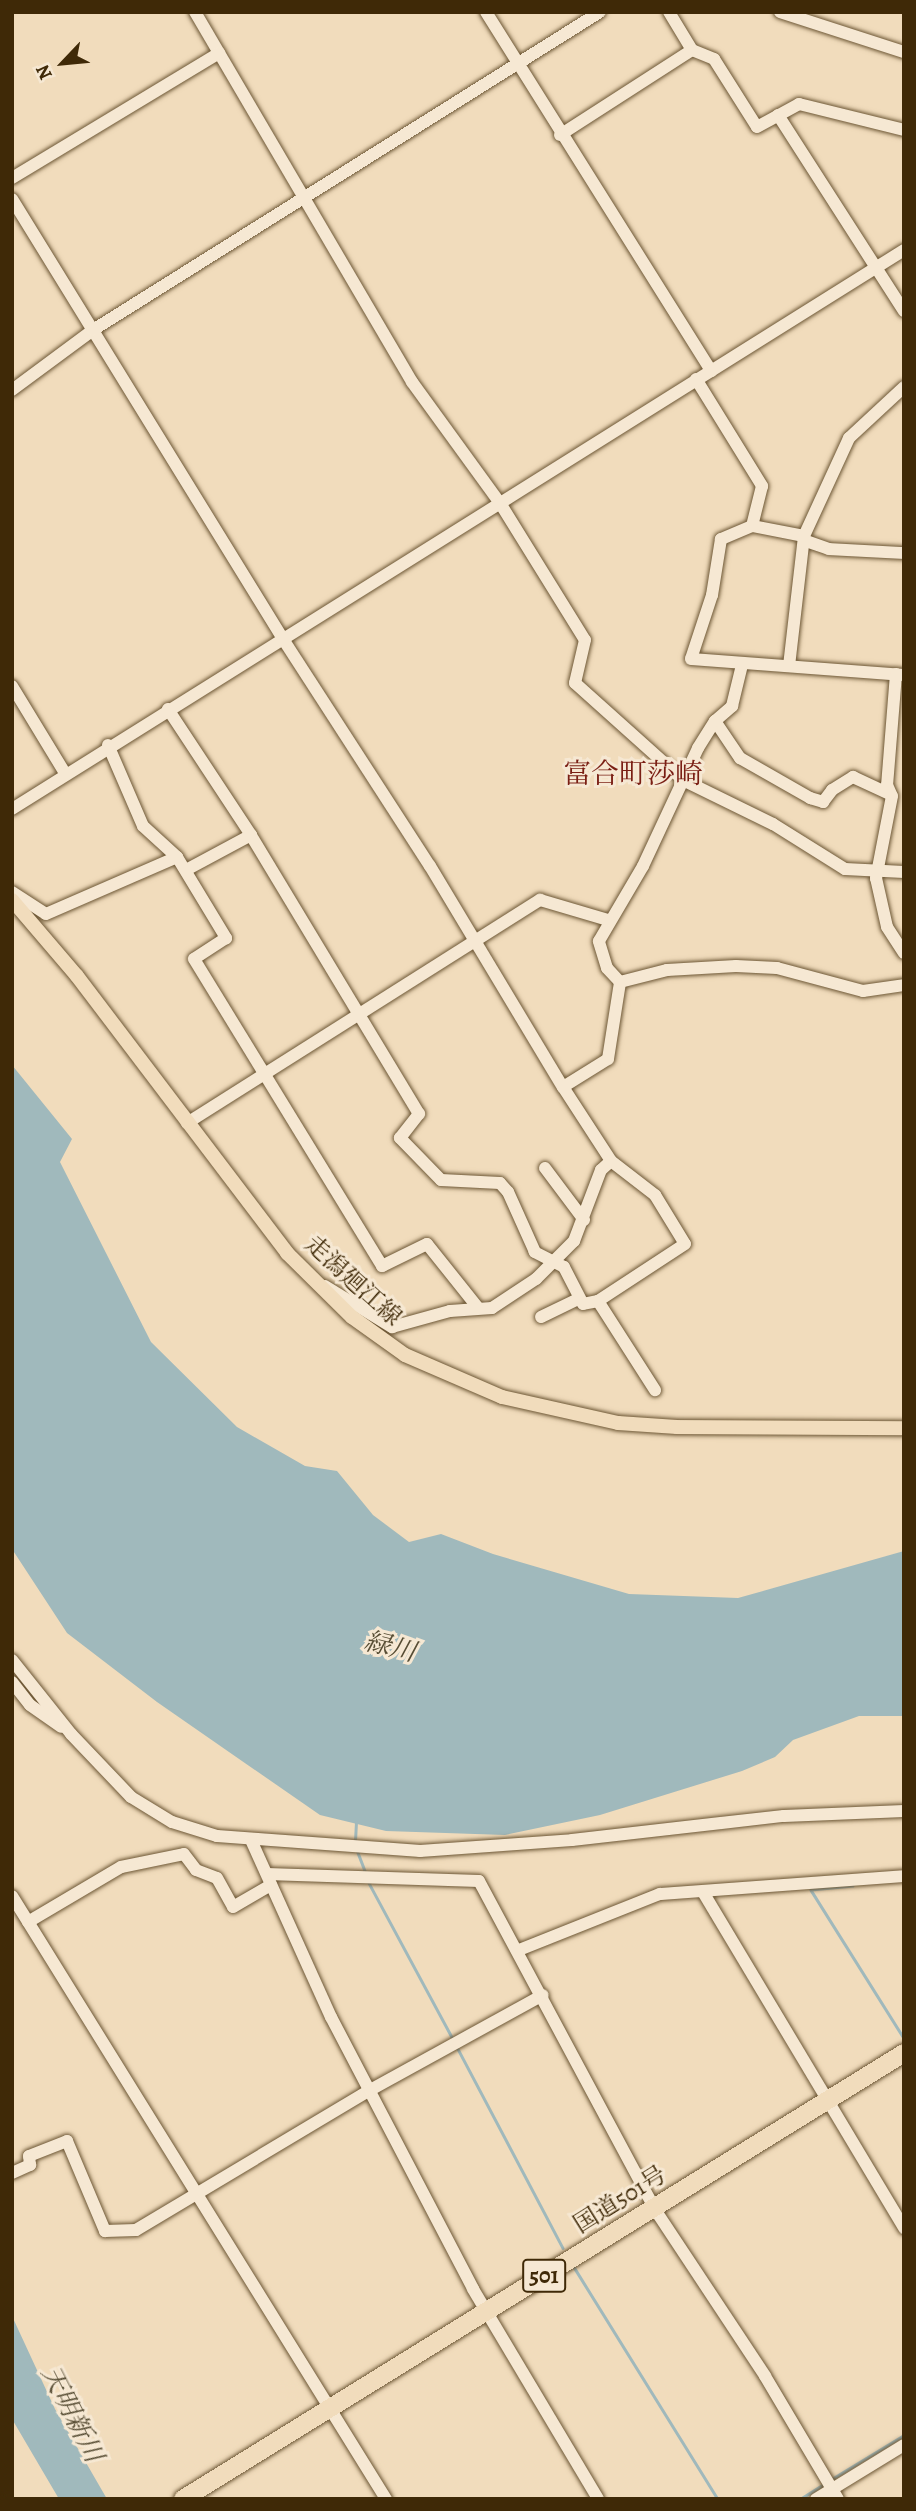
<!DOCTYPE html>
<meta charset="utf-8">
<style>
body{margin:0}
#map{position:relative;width:916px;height:2511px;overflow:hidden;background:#f1dcbc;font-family:Alegreya,"Noto Serif JP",serif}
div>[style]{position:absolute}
.water>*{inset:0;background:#a0b9bc}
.stream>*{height:2.5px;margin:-1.25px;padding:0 1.25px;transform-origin:1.25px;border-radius:1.25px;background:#a0b9bc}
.roads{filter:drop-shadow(0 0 2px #6c5634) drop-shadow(0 0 2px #6c5634)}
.minor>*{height:12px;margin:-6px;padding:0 6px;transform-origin:6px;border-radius:6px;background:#f6e8d3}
.major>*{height:14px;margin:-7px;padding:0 7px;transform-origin:7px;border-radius:7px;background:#f1dcbc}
.highway>*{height:18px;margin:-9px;padding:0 9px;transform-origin:9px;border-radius:9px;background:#f1dcbc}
span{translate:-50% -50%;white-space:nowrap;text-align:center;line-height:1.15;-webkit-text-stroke:6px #f6e8d3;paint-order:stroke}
.shield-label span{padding:2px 5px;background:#f6e8d3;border:2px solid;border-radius:5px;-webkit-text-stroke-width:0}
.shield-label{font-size:23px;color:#3f2907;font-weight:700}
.street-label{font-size:24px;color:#3f2907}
.water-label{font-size:26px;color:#574d34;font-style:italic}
.quarter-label{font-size:28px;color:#7a1f14}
.frame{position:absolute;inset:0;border:14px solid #3f2907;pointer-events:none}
.north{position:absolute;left:28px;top:28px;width:70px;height:70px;-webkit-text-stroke:5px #f6e8d3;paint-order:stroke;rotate:244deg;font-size:19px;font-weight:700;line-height:28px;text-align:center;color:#3f2907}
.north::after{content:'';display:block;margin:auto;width:24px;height:32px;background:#3f2907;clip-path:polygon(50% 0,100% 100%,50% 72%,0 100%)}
</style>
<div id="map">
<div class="water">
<i style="clip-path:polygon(12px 1065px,72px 1139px,60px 1162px,151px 1342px,237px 1427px,305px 1466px,337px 1471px,373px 1515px,409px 1542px,441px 1534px,493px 1554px,629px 1594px,738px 1598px,904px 1551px,904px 1716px,859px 1716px,793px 1740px,775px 1757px,742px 1771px,600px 1815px,505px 1835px,386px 1831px,320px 1815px,157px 1702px,67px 1633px,12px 1549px)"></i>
<i style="clip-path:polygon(12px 2316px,55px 2409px,107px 2499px,59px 2499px,12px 2419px)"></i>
</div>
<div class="stream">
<i style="left:355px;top:1841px;width:18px;rotate:-87deg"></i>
<i style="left:357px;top:1850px;width:26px;rotate:69deg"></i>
<i style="left:369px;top:1883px;width:179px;rotate:61.7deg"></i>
<i style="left:853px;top:1886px;width:42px;rotate:174.6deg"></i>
<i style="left:811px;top:1890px;width:175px;rotate:57.9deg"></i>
<i style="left:457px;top:2047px;width:227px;rotate:62.2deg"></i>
<i style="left:574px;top:2267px;width:273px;rotate:58.2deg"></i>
<i style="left:830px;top:2480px;width:87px;rotate:-31.3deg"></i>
<i style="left:800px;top:2499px;width:28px;rotate:-32deg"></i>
</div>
<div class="roads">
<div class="minor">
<i style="left:195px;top:12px;width:429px;rotate:59.6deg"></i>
<i style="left:412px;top:382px;width:150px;rotate:54deg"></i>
<i style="left:500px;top:503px;width:161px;rotate:58.2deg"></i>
<i style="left:585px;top:640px;width:44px;rotate:103.1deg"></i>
<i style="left:575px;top:683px;width:145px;rotate:41.9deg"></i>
<i style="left:683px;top:780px;width:100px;rotate:26.1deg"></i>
<i style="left:773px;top:824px;width:85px;rotate:32deg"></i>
<i style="left:845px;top:869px;width:59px;rotate:2.9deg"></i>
<i style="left:486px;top:12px;width:424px;rotate:57.9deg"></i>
<i style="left:669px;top:12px;width:44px;rotate:58.8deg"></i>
<i style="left:692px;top:50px;width:24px;rotate:22deg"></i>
<i style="left:714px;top:59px;width:80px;rotate:57.7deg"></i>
<i style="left:757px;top:127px;width:48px;rotate:-28.7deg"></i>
<i style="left:799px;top:104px;width:108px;rotate:13.9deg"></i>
<i style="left:780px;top:12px;width:130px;rotate:17.9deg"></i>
<i style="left:778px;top:115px;width:233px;rotate:57.3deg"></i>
<i style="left:560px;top:135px;width:157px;rotate:-32.8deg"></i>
<i style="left:12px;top:178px;width:242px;rotate:-31.1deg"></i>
<i style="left:12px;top:199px;width:517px;rotate:58.37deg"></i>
<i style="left:283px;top:639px;width:270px;rotate:57.1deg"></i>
<i style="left:430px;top:866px;width:258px;rotate:59deg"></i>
<i style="left:563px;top:1087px;width:88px;rotate:57deg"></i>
<i style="left:611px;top:1161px;width:56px;rotate:37.7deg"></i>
<i style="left:655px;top:1195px;width:57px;rotate:58.5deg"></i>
<i style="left:685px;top:1244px;width:104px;rotate:146.8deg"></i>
<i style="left:598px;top:1301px;width:15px;rotate:169deg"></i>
<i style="left:583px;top:1304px;width:42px;rotate:-117.2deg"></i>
<i style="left:564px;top:1267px;width:33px;rotate:-153deg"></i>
<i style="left:535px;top:1252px;width:66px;rotate:-114.2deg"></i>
<i style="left:508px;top:1192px;width:12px;rotate:-132deg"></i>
<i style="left:500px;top:1183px;width:59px;rotate:-177.1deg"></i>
<i style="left:441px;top:1180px;width:59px;rotate:-134.3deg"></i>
<i style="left:400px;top:1138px;width:31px;rotate:-52deg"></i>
<i style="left:419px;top:1114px;width:326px;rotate:-121.1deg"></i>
<i style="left:251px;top:835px;width:151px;rotate:-123.4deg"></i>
<i style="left:696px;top:379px;width:126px;rotate:58.3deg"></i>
<i style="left:762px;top:486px;width:41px;rotate:104deg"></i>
<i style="left:12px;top:390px;width:101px;rotate:-36.5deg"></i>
<i style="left:93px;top:330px;width:598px;rotate:-32.1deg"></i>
<i style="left:804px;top:536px;width:53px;rotate:-169.1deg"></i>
<i style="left:752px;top:526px;width:34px;rotate:157deg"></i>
<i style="left:721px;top:539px;width:57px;rotate:99.1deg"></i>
<i style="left:712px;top:595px;width:67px;rotate:108.2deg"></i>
<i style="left:691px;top:659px;width:214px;rotate:4.3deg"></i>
<i style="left:806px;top:541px;width:24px;rotate:19deg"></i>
<i style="left:829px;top:549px;width:75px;rotate:3.1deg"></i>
<i style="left:789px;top:666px;width:131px;rotate:-83.4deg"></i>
<i style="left:804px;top:536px;width:108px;rotate:-65.3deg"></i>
<i style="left:849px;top:438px;width:75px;rotate:-42.8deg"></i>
<i style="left:896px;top:674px;width:111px;rotate:94.6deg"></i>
<i style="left:887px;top:785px;width:12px;rotate:66deg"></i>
<i style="left:892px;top:796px;width:84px;rotate:101deg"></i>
<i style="left:876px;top:878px;width:50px;rotate:77.3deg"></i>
<i style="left:887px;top:927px;width:31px;rotate:57deg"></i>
<i style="left:12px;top:686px;width:102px;rotate:58.7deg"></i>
<i style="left:715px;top:721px;width:45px;rotate:56deg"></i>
<i style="left:740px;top:758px;width:81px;rotate:29.7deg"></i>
<i style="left:810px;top:798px;width:14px;rotate:17deg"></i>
<i style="left:823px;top:802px;width:15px;rotate:-53deg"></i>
<i style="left:832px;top:790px;width:25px;rotate:-32deg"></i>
<i style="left:853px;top:777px;width:40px;rotate:25deg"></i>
<i style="left:108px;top:745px;width:88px;rotate:66.6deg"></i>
<i style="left:143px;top:826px;width:46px;rotate:42.4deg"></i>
<i style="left:177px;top:857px;width:95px;rotate:58.8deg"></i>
<i style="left:226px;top:938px;width:38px;rotate:147deg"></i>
<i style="left:194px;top:959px;width:360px;rotate:58.5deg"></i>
<i style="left:382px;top:1266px;width:50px;rotate:-26.1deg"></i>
<i style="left:427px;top:1244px;width:82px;rotate:51.4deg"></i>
<i style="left:12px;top:809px;width:1053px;rotate:-32.07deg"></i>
<i style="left:186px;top:870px;width:74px;rotate:-28.3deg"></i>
<i style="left:12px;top:892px;width:40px;rotate:32.9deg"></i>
<i style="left:46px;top:914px;width:143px;rotate:-23.5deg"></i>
<i style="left:620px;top:982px;width:19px;rotate:-133deg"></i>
<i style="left:607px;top:968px;width:28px;rotate:-107deg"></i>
<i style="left:599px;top:941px;width:87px;rotate:-59.6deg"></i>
<i style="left:643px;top:866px;width:130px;rotate:-65deg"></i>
<i style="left:698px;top:748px;width:32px;rotate:-58deg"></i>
<i style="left:715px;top:721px;width:23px;rotate:-41deg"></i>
<i style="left:732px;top:706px;width:42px;rotate:-76.3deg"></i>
<i style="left:620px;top:982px;width:49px;rotate:-14.3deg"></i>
<i style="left:667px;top:970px;width:69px;rotate:-3.3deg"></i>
<i style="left:736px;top:966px;width:41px;rotate:2.8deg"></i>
<i style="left:777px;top:968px;width:89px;rotate:15deg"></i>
<i style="left:863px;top:991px;width:41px;rotate:-8.3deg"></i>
<i style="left:563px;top:1087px;width:53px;rotate:-31.9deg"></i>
<i style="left:608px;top:1059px;width:78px;rotate:-81.1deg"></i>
<i style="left:187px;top:1123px;width:418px;rotate:-32.3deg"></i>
<i style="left:540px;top:900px;width:71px;rotate:16.4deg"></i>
<i style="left:545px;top:1168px;width:65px;rotate:53.1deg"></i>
<i style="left:325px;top:1286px;width:79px;rotate:31.5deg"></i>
<i style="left:392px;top:1327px;width:60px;rotate:-15.4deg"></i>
<i style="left:450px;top:1311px;width:42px;rotate:-4.1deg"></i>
<i style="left:492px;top:1308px;width:53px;rotate:-33.4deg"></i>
<i style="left:536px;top:1279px;width:54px;rotate:-45deg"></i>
<i style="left:574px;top:1241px;width:76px;rotate:-69.2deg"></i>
<i style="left:601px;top:1170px;width:13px;rotate:-42deg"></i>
<i style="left:598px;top:1301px;width:106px;rotate:57.4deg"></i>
<i style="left:541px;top:1317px;width:41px;rotate:-25.9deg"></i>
<i style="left:12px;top:1660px;width:95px;rotate:51.4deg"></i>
<i style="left:71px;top:1734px;width:87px;rotate:46.4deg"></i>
<i style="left:131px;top:1797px;width:48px;rotate:31.4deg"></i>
<i style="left:172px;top:1822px;width:47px;rotate:17.3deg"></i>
<i style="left:217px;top:1836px;width:204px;rotate:4.2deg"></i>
<i style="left:420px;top:1851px;width:152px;rotate:-4.1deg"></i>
<i style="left:572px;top:1840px;width:213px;rotate:-6.5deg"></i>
<i style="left:784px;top:1816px;width:120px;rotate:-2.4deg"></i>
<i style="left:12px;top:1682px;width:29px;rotate:52deg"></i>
<i style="left:30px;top:1705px;width:38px;rotate:35deg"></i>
<i style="left:251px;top:1840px;width:194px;rotate:65.7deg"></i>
<i style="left:331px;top:2017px;width:307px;rotate:62.4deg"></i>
<i style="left:473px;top:2289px;width:244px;rotate:59.2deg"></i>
<i style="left:267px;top:1874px;width:212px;rotate:1.9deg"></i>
<i style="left:479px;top:1881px;width:371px;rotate:61.8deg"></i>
<i style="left:654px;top:2208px;width:201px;rotate:56.5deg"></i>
<i style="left:765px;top:2376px;width:143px;rotate:59.3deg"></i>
<i style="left:703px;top:1892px;width:392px;rotate:59.1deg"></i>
<i style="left:12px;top:1896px;width:710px;rotate:58.19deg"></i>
<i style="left:28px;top:1922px;width:108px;rotate:-30.6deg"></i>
<i style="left:121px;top:1867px;width:64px;rotate:-11.7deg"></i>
<i style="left:184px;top:1854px;width:20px;rotate:53deg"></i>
<i style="left:196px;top:1870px;width:22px;rotate:21deg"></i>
<i style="left:217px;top:1878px;width:33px;rotate:61deg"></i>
<i style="left:233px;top:1907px;width:44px;rotate:-30.1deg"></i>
<i style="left:519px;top:1950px;width:152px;rotate:-21.7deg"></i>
<i style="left:660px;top:1894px;width:245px;rotate:-4.2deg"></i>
<i style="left:12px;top:2173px;width:20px;rotate:-24deg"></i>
<i style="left:30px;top:2165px;width:9px;rotate:-96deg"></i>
<i style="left:29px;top:2156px;width:41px;rotate:-21.5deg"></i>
<i style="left:67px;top:2141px;width:98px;rotate:67.1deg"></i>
<i style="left:105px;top:2231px;width:31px;rotate:-2deg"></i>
<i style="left:136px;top:2230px;width:273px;rotate:-30.9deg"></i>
<i style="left:370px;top:2090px;width:197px;rotate:-28.8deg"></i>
<i style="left:816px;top:2499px;width:103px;rotate:-31.5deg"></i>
</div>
<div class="major">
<i style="left:12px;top:900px;width:100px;rotate:49.5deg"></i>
<i style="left:77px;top:976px;width:348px;rotate:52.8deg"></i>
<i style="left:287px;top:1253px;width:91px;rotate:44.6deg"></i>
<i style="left:352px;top:1317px;width:65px;rotate:35.6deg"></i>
<i style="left:405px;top:1355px;width:106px;rotate:23.4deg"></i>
<i style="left:502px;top:1397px;width:119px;rotate:12.6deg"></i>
<i style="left:618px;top:1423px;width:59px;rotate:3.9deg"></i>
<i style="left:677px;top:1427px;width:227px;rotate:0.3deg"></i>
</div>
<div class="highway">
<i style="left:183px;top:2499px;width:848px;rotate:-31.74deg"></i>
</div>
</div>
<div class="shield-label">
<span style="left:544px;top:2276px">501</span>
</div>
<div class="street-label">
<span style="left:353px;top:1281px;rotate:42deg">走潟廻江線</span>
<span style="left:620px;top:2200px;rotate:-32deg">国道501号</span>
</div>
<div class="water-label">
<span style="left:390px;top:1647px;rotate:14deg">緑川</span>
<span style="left:72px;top:2414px;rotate:63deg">天明新川</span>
</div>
<div class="quarter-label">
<span style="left:633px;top:774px">富合町莎崎</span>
</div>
<div class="frame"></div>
<div class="north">N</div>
</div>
